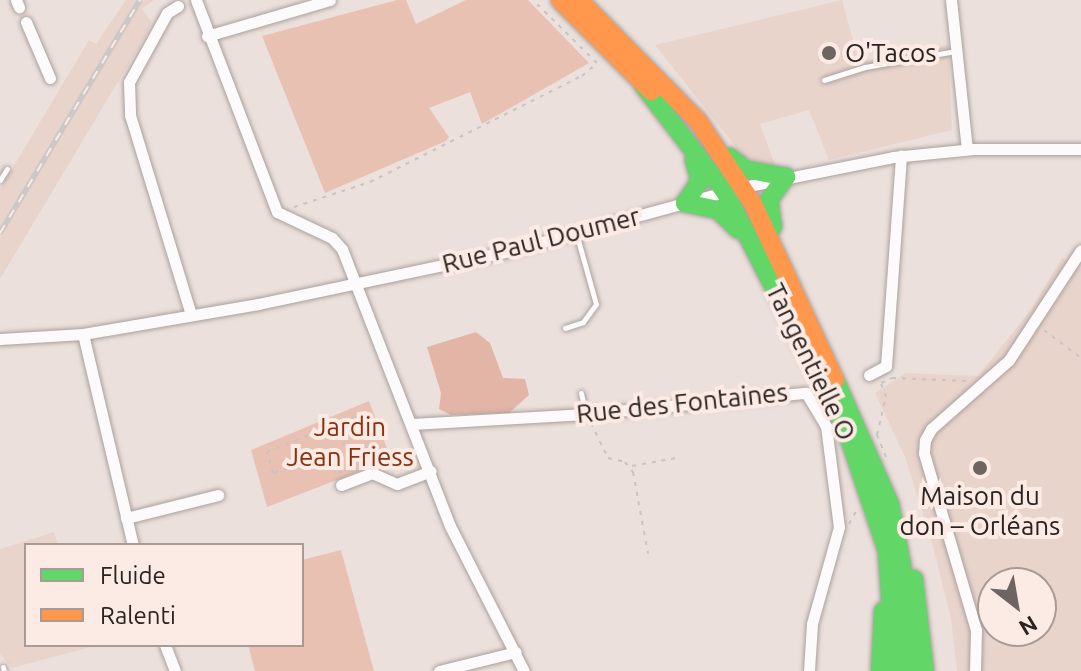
<!DOCTYPE html>
<meta charset="utf-8">
<style>
body{margin:0}
#map{position:relative;width:1081px;height:671px;overflow:hidden;background:#ece0dc;font-family:Ubuntu,sans-serif}
div>[style]{position:absolute}
.built>*{inset:0;background:#e9d4cc}
.green>*{inset:0;background:#e9c1b3}
.forest>*{inset:0;background:#e2b5a6}
.path>*{height:2px;margin-top:-1px;transform-origin:0;background:repeating-linear-gradient(90deg,#c8c4c3 0 4px,transparent 0 10px)}
.roads{filter:drop-shadow(0 0 2px #a9a19d) drop-shadow(0 0 2px #a9a19d)}
.lane>*{height:5px;margin:-2.5px;padding:0 2.5px;transform-origin:2.5px;border-radius:2.5px;background:#fcfafa}
.street>*{height:11px;margin:-5.5px;padding:0 5.5px;transform-origin:5.5px;border-radius:5.5px;background:#fcfafa}
.fast>*{height:18px;margin:-9px;padding:0 9px;transform-origin:9px;border-radius:9px;background:#63d668}
.slow>*{height:18px;margin:-9px;padding:0 9px;transform-origin:9px;border-radius:9px;background:#ff974d}
.rail>*{height:6px;margin-top:-3px;transform-origin:0;background:repeating-linear-gradient(90deg,#fcebe5 0 9px,#ccc8c7 0 18px);box-sizing:border-box;border-block:2px solid #ccc8c7}
.dots>*{width:22px;height:22px;translate:-50% -50%;box-sizing:border-box;border:4px solid #fcebe5;border-radius:50%}
span{translate:-50% -50%;white-space:nowrap;text-align:center;line-height:1.15;-webkit-text-stroke:8px #fcebe5;paint-order:stroke}
.poi-label{font-size:26px;color:#2a2320}
.left{translate:0 -50%;text-align:left}
.street-label{font-size:26px;color:#2a2320}
.park-label{font-size:26px;color:#873310}
.legend{position:absolute;left:24px;top:543px;width:280px;height:104px;box-sizing:border-box;background:#fcebe5;border:2px solid #a89b96;margin:0;padding:10px 14px;list-style:none;font-size:24px;color:#2a2320}
.legend li{display:flex;align-items:center;gap:16px;height:40px}
.legend b{width:40px;border:2px solid #a89b96}
.north{position:absolute;left:977px;top:567px;width:80px;height:80px;box-sizing:border-box;background:#fcebe5;border:2px solid #a89b96;border-radius:50%;rotate:149deg;font-size:22px;font-weight:700;line-height:32px;text-align:center;color:#2a2320}
.north::after{content:'';display:block;margin:auto;width:28px;height:36px;background:#6e6562;clip-path:polygon(50% 0,100% 100%,50% 72%,0 100%)}
</style>
<div id="map">
<div class="built">
<i style="clip-path:polygon(126px 0,154px 0,142px 9px,151px 21px,149px 30px,0 279px,0 189px,89px 40px,96px 44px)"></i>
<i style="clip-path:polygon(842px 0,859px 62px,948px 45px,952px 130px,829px 160px,809px 110px,760px 124px,775px 165px,744px 157px,655px 45px)"></i>
<i style="clip-path:polygon(evenodd,1062px 258px,1081px 269px,1081px 671px,957px 671px,951px 618px,933px 546px,905px 457px,875px 393px,906px 373px,978px 376px,1030px 311px,1062px 258px,993px 583px,1041px 583px,1041px 631px,993px 631px,993px 583px)"></i>
<i style="clip-path:polygon(54px 532px,58px 545px,26px 545px,26px 645px,91px 647px,12px 668px,0 654px,0 549px)"></i>
</div>
<div class="green">
<i style="clip-path:polygon(397px 0,406px 0,416px 24px,466px 0,528px 0,589px 63px,482px 124px,470px 92px,429px 108px,449px 137px,446px 141px,325px 193px,262px 36px)"></i>
<i style="clip-path:polygon(369px 401px,391px 459px,267px 507px,251px 450px)"></i>
<i style="clip-path:polygon(341px 550px,374px 671px,255px 671px,248px 645px,302px 645px,302px 560px)"></i>
</div>
<div class="forest">
<i style="clip-path:polygon(476px 332px,490px 343px,503px 378px,525px 379px,529px 395px,509px 413px,451px 415px,439px 409px,441px 393px,427px 347px)"></i>
</div>
<div class="path">
<i style="left:294px;top:207px;width:80px;rotate:-18.2deg"></i>
<i style="left:370px;top:182px;width:237px;rotate:-26.6deg"></i>
<i style="left:582px;top:76px;width:20px;rotate:-41deg"></i>
<i style="left:597px;top:63px;width:90px;rotate:-135.5deg"></i>
<i style="left:1044px;top:330px;width:46px;rotate:37.1deg"></i>
<i style="left:591px;top:423px;width:39px;rotate:64deg"></i>
<i style="left:608px;top:458px;width:17px;rotate:13deg"></i>
<i style="left:625px;top:462px;width:13px;rotate:51deg"></i>
<i style="left:633px;top:472px;width:83px;rotate:79.6deg"></i>
<i style="left:886px;top:457px;width:24px;rotate:-112deg"></i>
<i style="left:877px;top:435px;width:39px;rotate:-77deg"></i>
<i style="left:886px;top:397px;width:15px;rotate:-110deg"></i>
<i style="left:881px;top:383px;width:12px;rotate:-24deg"></i>
<i style="left:892px;top:378px;width:75px;rotate:2.3deg"></i>
<i style="left:327px;top:458px;width:42px;rotate:-40.2deg"></i>
<i style="left:632px;top:466px;width:50px;rotate:-10.4deg"></i>
<i style="left:336px;top:473px;width:18px;rotate:-124deg"></i>
<i style="left:326px;top:458px;width:55px;rotate:164.2deg"></i>
<i style="left:273px;top:473px;width:22px;rotate:-106deg"></i>
<i style="left:267px;top:452px;width:95px;rotate:-21.7deg"></i>
<i style="left:355px;top:417px;width:43px;rotate:71.1deg"></i>
<i style="left:369px;top:458px;width:34px;rotate:153deg"></i>
<i style="left:849px;top:524px;width:18px;rotate:-61deg"></i>
</div>
<div class="roads">
<div class="lane">
<i style="left:824px;top:80px;width:43px;rotate:-17.6deg"></i>
<i style="left:865px;top:67px;width:92px;rotate:-10deg"></i>
<i style="left:0;top:180px;width:13px;rotate:-58deg"></i>
<i style="left:565px;top:328px;width:19px;rotate:-18deg"></i>
<i style="left:583px;top:322px;width:22px;rotate:-54deg"></i>
<i style="left:596px;top:304px;width:74px;rotate:-105.7deg"></i>
<i style="left:581px;top:393px;width:22px;rotate:77deg"></i>
<i style="left:3px;top:667px;width:4px;rotate:76deg"></i>
</div>
<div class="street">
<i style="left:16px;top:0;width:8px;rotate:67deg"></i>
<i style="left:196px;top:0;width:227px;rotate:69.1deg"></i>
<i style="left:277px;top:212px;width:61px;rotate:25.3deg"></i>
<i style="left:332px;top:238px;width:15px;rotate:48deg"></i>
<i style="left:342px;top:249px;width:297px;rotate:68.7deg"></i>
<i style="left:450px;top:526px;width:163px;rotate:63deg"></i>
<i style="left:951px;top:0;width:150px;rotate:83.9deg"></i>
<i style="left:178px;top:6px;width:13px;rotate:148deg"></i>
<i style="left:167px;top:13px;width:79px;rotate:118.8deg"></i>
<i style="left:129px;top:82px;width:33px;rotate:88deg"></i>
<i style="left:130px;top:115px;width:209px;rotate:73deg"></i>
<i style="left:26px;top:22px;width:61px;rotate:66.8deg"></i>
<i style="left:207px;top:36px;width:128px;rotate:-16.3deg"></i>
<i style="left:83px;top:334px;width:217px;rotate:76.7deg"></i>
<i style="left:0;top:339px;width:83px;rotate:-3.4deg"></i>
<i style="left:83px;top:334px;width:178px;rotate:-9.7deg"></i>
<i style="left:258px;top:304px;width:257px;rotate:-11.9deg"></i>
<i style="left:509px;top:251px;width:243px;rotate:-15.3deg"></i>
<i style="left:743px;top:187px;width:153px;rotate:-11.3deg"></i>
<i style="left:893px;top:157px;width:81px;rotate:-5.6deg"></i>
<i style="left:974px;top:149px;width:107px"></i>
<i style="left:869px;top:375px;width:19px;rotate:-28deg"></i>
<i style="left:886px;top:366px;width:211px;rotate:-85.9deg"></i>
<i style="left:412px;top:424px;width:174px;rotate:-3.3deg"></i>
<i style="left:586px;top:414px;width:221px;rotate:-5.5deg"></i>
<i style="left:806px;top:393px;width:39px;rotate:59deg"></i>
<i style="left:826px;top:426px;width:102px;rotate:82.7deg"></i>
<i style="left:839px;top:527px;width:101px;rotate:105.6deg"></i>
<i style="left:812px;top:624px;width:47px;rotate:93.7deg"></i>
<i style="left:341px;top:485px;width:33px;rotate:-21deg"></i>
<i style="left:372px;top:473px;width:27px;rotate:24deg"></i>
<i style="left:397px;top:484px;width:36px;rotate:-21deg"></i>
<i style="left:126px;top:518px;width:95px;rotate:-14deg"></i>
<i style="left:165px;top:645px;width:28px;rotate:69deg"></i>
<i style="left:439px;top:671px;width:79px;rotate:-13.9deg"></i>
<i style="left:975px;top:671px;width:41px;rotate:-88.6deg"></i>
<i style="left:976px;top:630px;width:184px;rotate:-106.4deg"></i>
<i style="left:924px;top:453px;width:13px;rotate:-86deg"></i>
<i style="left:925px;top:440px;width:13px;rotate:-61deg"></i>
<i style="left:931px;top:429px;width:104px;rotate:-41.5deg"></i>
<i style="left:1009px;top:360px;width:131px;rotate:-56.8deg"></i>
</div>
<div class="fast">
<i style="left:643px;top:85px;width:135px;rotate:52.5deg"></i>
<i style="left:725px;top:192px;width:263px;rotate:62.9deg"></i>
<i style="left:845px;top:426px;width:132px;rotate:71.4deg"></i>
<i style="left:887px;top:551px;width:120px;rotate:86.2deg"></i>
<i style="left:730px;top:157px;width:19px;rotate:39deg"></i>
<i style="left:745px;top:169px;width:42px;rotate:11deg"></i>
<i style="left:685px;top:203px;width:27px;rotate:-56deg"></i>
<i style="left:700px;top:181px;width:22px;rotate:-106deg"></i>
<i style="left:685px;top:203px;width:34px;rotate:12deg"></i>
<i style="left:718px;top:210px;width:28px;rotate:44deg"></i>
<i style="left:773px;top:227px;width:27px;rotate:-98deg"></i>
<i style="left:769px;top:200px;width:29px;rotate:-54deg"></i>
<i style="left:835px;top:380px;width:136px;rotate:66.1deg"></i>
<i style="left:890px;top:504px;width:62px;rotate:78.9deg"></i>
<i style="left:902px;top:565px;width:106px;rotate:85.7deg"></i>
<i style="left:914px;top:579px;width:93px;rotate:83.2deg"></i>
<i style="left:880px;top:671px;width:60px;rotate:-87.1deg"></i>
</div>
<div class="slow">
<i style="left:560px;top:0;width:129px;rotate:45deg"></i>
<i style="left:579px;top:0;width:170px;rotate:45.5deg"></i>
<i style="left:698px;top:121px;width:100px;rotate:56.5deg"></i>
<i style="left:753px;top:204px;width:194px;rotate:65deg"></i>
</div>
</div>
<div class="rail">
<i style="left:0;top:233px;width:272px;rotate:-59deg"></i>
</div>
<div class="dots">
<i style="left:829px;top:53px;background:#6e6562"></i>
<i style="left:980px;top:468px;background:#6e6562"></i>
</div>
<div class="poi-label">
<span class="left" style="left:845px;top:53px">O'Tacos</span>
<span style="left:980px;top:511px">Maison du<br>don – Orléans</span>
</div>
<div class="street-label">
<span style="left:541px;top:240px;rotate:-14deg">Rue Paul Doumer</span>
<span style="left:811px;top:362px;rotate:64deg">Tangentielle O</span>
<span style="left:682px;top:403px;rotate:-6deg">Rue des Fontaines</span>
</div>
<div class="park-label">
<span style="left:350px;top:442px">Jardin<br>Jean Friess</span>
</div>
<ul class="legend">
<li><b style="height:10px;background:#63d668"></b>Fluide</li>
<li><b style="height:10px;background:#ff974d"></b>Ralenti</li>
</ul>
<div class="north">N</div>
</div>
